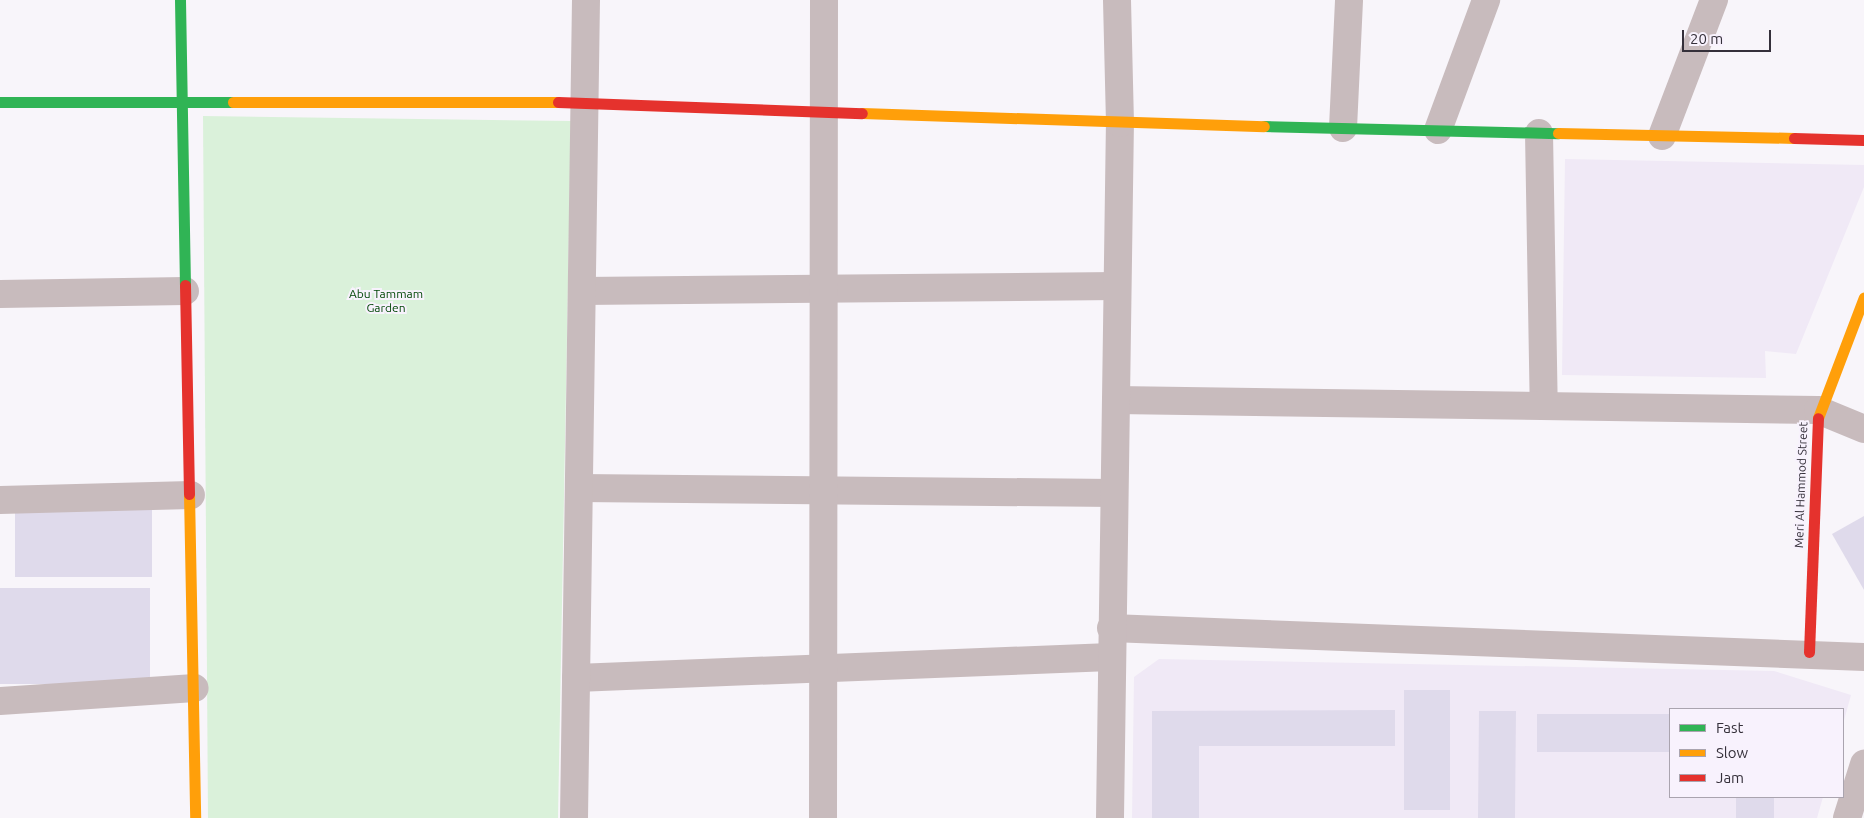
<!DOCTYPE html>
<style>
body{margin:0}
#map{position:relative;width:1864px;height:818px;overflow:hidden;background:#f8f5fa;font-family:Ubuntu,sans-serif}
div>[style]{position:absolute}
.built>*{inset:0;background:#f0e9f6}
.green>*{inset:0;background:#daf1da}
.building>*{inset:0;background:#dfdaeb}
.street>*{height:28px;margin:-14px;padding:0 14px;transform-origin:14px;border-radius:14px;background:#c8bbbd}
.fast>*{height:11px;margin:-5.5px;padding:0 5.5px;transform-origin:5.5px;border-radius:5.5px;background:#30b455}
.slow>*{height:11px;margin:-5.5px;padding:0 5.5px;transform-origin:5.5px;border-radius:5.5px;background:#ff9f0a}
.jam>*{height:11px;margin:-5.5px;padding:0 5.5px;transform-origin:5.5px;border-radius:5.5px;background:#e5322d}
span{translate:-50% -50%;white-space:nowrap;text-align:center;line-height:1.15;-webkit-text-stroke:4px #f8f2fd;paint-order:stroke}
.park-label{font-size:12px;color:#004706}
.street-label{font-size:12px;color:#35303a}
.legend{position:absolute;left:1669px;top:708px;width:175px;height:90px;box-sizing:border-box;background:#f8f2fd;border:1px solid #aaa4af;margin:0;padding:6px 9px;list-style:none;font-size:15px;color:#35303a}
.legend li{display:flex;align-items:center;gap:10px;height:25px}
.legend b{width:25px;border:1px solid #aaa4af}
.scale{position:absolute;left:1682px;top:30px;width:89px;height:22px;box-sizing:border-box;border:2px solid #35303a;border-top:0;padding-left:6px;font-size:15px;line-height:18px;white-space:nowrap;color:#35303a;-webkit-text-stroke:4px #f8f2fd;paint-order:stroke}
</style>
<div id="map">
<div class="built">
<i style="clip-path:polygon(1565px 159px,1864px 165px,1864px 187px,1796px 354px,1765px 351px,1766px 378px,1562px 375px)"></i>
<i style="clip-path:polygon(1159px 659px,1774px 671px,1851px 695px,1843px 724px,1843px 709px,1670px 709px,1670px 797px,1823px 797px,1817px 818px,1132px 818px,1134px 677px)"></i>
</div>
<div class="green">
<i style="clip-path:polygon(203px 116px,571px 121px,558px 818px,208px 818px)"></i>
</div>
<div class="building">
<i style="clip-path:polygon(152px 504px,152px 577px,15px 577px,15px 505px)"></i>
<i style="clip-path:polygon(1864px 516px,1864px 590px,1832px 534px)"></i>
<i style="clip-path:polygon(0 588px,150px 588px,150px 684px,0 684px)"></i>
<i style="clip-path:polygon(1404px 690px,1450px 690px,1450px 810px,1404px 810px)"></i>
<i style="clip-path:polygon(1395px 710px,1395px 746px,1199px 746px,1199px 818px,1152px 818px,1152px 711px)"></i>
<i style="clip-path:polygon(1479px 711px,1516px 711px,1515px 818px,1478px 818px)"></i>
<i style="clip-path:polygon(1537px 714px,1670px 714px,1670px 752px,1537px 752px)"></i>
<i style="clip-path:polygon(1736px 797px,1774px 797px,1774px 818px,1736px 818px)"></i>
</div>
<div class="street">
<i style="left:1343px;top:128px;width:128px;rotate:-87.3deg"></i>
<i style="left:1438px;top:130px;width:139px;rotate:-69.7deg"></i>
<i style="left:1539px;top:133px;width:273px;rotate:89deg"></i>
<i style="left:1662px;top:136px;width:146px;rotate:-69.1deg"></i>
<i style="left:582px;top:291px;width:535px;rotate:-0.54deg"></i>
<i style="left:0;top:294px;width:185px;rotate:-0.9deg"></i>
<i style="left:1116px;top:400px;width:702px;rotate:0.82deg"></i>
<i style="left:1818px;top:410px;width:50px;rotate:22.4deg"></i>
<i style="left:579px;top:488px;width:535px;rotate:0.54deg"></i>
<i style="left:0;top:500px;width:191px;rotate:-1.5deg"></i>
<i style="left:1111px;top:628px;width:754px;rotate:2.21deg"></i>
<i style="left:576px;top:678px;width:535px;rotate:-2.25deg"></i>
<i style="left:0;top:701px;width:195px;rotate:-3.8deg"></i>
<i style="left:574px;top:818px;width:818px;rotate:-89.16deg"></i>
<i style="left:823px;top:818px;width:818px;rotate:-89.93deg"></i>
<i style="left:1110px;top:818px;width:695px;rotate:-89.18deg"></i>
<i style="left:1120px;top:123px;width:123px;rotate:-91.4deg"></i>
<i style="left:1847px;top:818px;width:57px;rotate:-72.5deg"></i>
</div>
<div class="fast">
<i style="left:180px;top:0;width:285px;rotate:89deg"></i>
<i style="left:0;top:102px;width:233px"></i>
<i style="left:1264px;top:126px;width:294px;rotate:1.4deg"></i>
</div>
<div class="slow">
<i style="left:233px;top:102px;width:325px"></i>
<i style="left:862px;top:113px;width:402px;rotate:1.9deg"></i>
<i style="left:1558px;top:133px;width:236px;rotate:1.2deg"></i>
<i style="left:1818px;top:418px;width:129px;rotate:-69.2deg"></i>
<i style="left:189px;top:494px;width:324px;rotate:88.9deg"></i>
</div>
<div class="jam">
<i style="left:558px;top:102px;width:304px;rotate:2.1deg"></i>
<i style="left:1794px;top:138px;width:70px;rotate:1.6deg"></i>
<i style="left:185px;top:285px;width:209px;rotate:88.9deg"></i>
<i style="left:1809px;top:652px;width:234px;rotate:-87.8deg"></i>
</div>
<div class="park-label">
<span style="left:386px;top:301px">Abu Tammam<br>Garden</span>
</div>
<div class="street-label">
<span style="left:1801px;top:485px;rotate:-88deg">Meri Al Hammod Street</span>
</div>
<ul class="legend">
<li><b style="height:6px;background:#30b455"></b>Fast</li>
<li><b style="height:6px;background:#ff9f0a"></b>Slow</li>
<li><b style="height:6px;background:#e5322d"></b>Jam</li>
</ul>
<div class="scale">20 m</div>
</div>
